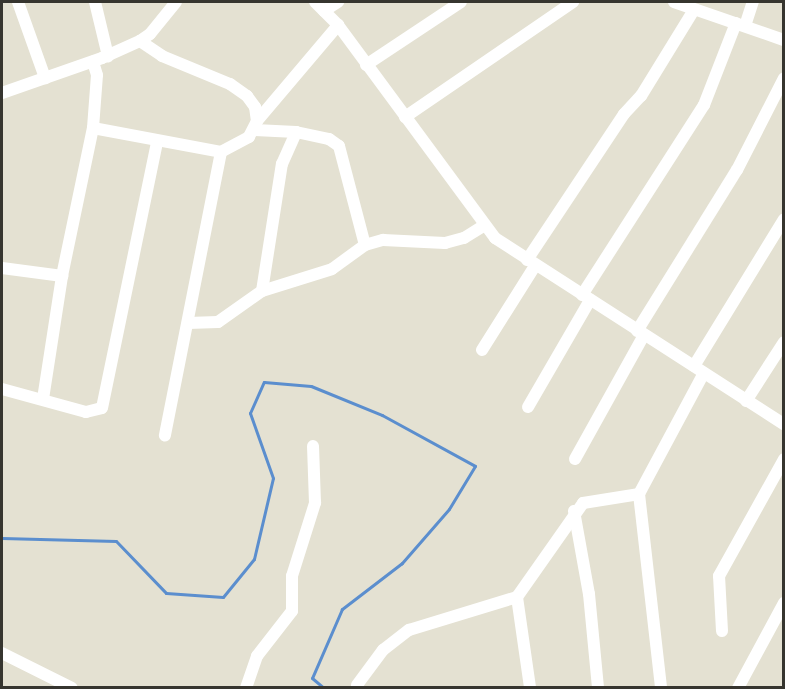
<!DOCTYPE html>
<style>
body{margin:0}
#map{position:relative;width:785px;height:689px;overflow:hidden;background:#e4e1d2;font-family:"PT Sans Narrow",sans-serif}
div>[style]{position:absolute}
.stream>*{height:3px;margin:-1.5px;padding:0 1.5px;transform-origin:1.5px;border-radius:1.5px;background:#5b8ece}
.minor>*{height:12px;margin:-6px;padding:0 6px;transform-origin:6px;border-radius:6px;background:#fff}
span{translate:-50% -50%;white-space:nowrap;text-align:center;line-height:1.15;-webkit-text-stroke:6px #e4e1d2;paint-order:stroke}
.frame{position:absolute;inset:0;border:3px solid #36352f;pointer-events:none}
</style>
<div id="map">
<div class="stream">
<i style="left:2px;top:538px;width:114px;rotate:1.5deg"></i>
<i style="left:116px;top:541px;width:72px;rotate:46.1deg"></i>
<i style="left:166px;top:593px;width:57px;rotate:4deg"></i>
<i style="left:223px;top:597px;width:49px;rotate:-50.8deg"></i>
<i style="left:254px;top:559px;width:83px;rotate:-76.8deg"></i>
<i style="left:273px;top:478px;width:69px;rotate:-109.5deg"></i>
<i style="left:250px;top:413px;width:34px;rotate:-66deg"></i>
<i style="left:264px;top:382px;width:47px;rotate:4.9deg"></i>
<i style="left:311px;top:386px;width:77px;rotate:22.2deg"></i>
<i style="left:382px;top:415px;width:106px;rotate:28.7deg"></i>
<i style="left:475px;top:466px;width:50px;rotate:121.2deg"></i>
<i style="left:449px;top:509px;width:72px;rotate:131deg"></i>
<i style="left:402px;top:563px;width:76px;rotate:142.5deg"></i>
<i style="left:342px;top:609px;width:75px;rotate:113.5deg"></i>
<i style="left:312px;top:678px;width:16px;rotate:40deg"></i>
</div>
<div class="minor">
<i style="left:18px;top:2px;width:81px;rotate:70.4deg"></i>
<i style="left:95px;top:2px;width:56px;rotate:76.5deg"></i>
<i style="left:315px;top:2px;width:33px;rotate:45deg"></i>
<i style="left:338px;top:25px;width:265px;rotate:53.6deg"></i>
<i style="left:495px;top:238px;width:344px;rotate:32.8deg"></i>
<i style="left:674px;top:2px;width:116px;rotate:19.1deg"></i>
<i style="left:324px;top:11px;width:17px;rotate:-33deg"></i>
<i style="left:745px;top:26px;width:25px;rotate:-72deg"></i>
<i style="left:140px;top:41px;width:27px;rotate:34deg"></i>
<i style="left:162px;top:56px;width:74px;rotate:22.4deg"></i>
<i style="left:230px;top:84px;width:21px;rotate:35deg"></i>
<i style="left:247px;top:96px;width:14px;rotate:54deg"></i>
<i style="left:255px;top:107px;width:14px;rotate:82deg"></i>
<i style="left:257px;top:121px;width:18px;rotate:117deg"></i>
<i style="left:249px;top:137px;width:32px;rotate:152deg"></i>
<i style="left:221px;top:152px;width:289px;rotate:101.2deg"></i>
<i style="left:366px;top:65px;width:114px;rotate:-33.6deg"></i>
<i style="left:2px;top:93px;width:106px;rotate:-19.3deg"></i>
<i style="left:102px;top:58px;width:42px;rotate:-24.1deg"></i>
<i style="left:140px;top:41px;width:12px;rotate:-35deg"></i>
<i style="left:150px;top:34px;width:41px;rotate:-50.9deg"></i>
<i style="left:405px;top:117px;width:204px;rotate:-34.4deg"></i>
<i style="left:257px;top:121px;width:126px;rotate:-49.8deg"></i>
<i style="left:93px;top:128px;width:130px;rotate:10.6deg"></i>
<i style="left:255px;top:130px;width:41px;rotate:2.8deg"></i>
<i style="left:296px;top:132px;width:34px;rotate:12deg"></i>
<i style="left:329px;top:139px;width:12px;rotate:35deg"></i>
<i style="left:339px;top:146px;width:102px;rotate:75.3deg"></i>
<i style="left:527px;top:260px;width:175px;rotate:-56.4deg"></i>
<i style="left:624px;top:114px;width:25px;rotate:-47deg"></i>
<i style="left:641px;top:96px;width:101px;rotate:-58.4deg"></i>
<i style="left:2px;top:268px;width:61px;rotate:7.6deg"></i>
<i style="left:262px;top:291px;width:129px;rotate:-81.1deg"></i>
<i style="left:282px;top:164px;width:35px;rotate:-66deg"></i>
<i style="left:582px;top:295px;width:226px;rotate:-57.3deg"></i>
<i style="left:704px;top:105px;width:88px;rotate:-68.7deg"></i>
<i style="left:188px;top:323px;width:30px;rotate:-2deg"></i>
<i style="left:218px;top:322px;width:54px;rotate:-35.2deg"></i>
<i style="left:262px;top:291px;width:73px;rotate:-17.4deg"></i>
<i style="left:332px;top:269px;width:41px;rotate:-36deg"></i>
<i style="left:365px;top:245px;width:19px;rotate:-16deg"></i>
<i style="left:383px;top:240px;width:62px;rotate:2.8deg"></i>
<i style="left:445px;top:243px;width:20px;rotate:-15deg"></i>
<i style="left:464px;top:238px;width:22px;rotate:-32deg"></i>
<i style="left:637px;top:331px;width:190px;rotate:-58.2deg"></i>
<i style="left:737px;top:170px;width:103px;rotate:-62.9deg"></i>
<i style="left:482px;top:350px;width:99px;rotate:-57.8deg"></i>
<i style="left:694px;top:366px;width:172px;rotate:-58.5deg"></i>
<i style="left:2px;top:389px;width:87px;rotate:15.3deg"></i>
<i style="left:86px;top:412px;width:16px;rotate:-14deg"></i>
<i style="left:102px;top:408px;width:272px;rotate:-78.3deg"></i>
<i style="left:43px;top:399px;width:124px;rotate:-81.2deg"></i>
<i style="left:62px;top:276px;width:151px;rotate:-78.2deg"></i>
<i style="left:93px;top:128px;width:53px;rotate:-85.7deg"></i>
<i style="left:97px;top:75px;width:14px;rotate:-107deg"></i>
<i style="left:746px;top:401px;width:70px;rotate:-57.2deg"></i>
<i style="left:528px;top:407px;width:124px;rotate:-59.9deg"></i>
<i style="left:575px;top:459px;width:142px;rotate:-60.9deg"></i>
<i style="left:639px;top:494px;width:195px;rotate:83.5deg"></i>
<i style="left:574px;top:511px;width:84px;rotate:79.8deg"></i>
<i style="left:589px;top:594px;width:94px;rotate:84.5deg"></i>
<i style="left:517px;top:597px;width:91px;rotate:81.8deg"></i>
<i style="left:722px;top:631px;width:55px;rotate:-93.1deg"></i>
<i style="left:719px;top:576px;width:134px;rotate:-60.9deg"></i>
<i style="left:2px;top:653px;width:78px;rotate:26.6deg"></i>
<i style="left:357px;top:685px;width:44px;rotate:-53.4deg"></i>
<i style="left:383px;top:650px;width:33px;rotate:-38deg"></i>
<i style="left:409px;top:630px;width:113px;rotate:-17deg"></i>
<i style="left:517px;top:597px;width:115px;rotate:-54.9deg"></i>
<i style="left:583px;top:503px;width:57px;rotate:-9.1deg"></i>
<i style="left:639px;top:494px;width:137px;rotate:-61.8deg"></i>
<i style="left:246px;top:688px;width:34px;rotate:-71deg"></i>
<i style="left:257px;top:656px;width:57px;rotate:-52.1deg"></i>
<i style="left:292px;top:611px;width:35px;rotate:-90deg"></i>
<i style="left:292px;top:576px;width:77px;rotate:-72.5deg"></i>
<i style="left:315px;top:503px;width:57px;rotate:-92deg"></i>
<i style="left:738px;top:688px;width:97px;rotate:-61.6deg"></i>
</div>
<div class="frame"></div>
</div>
